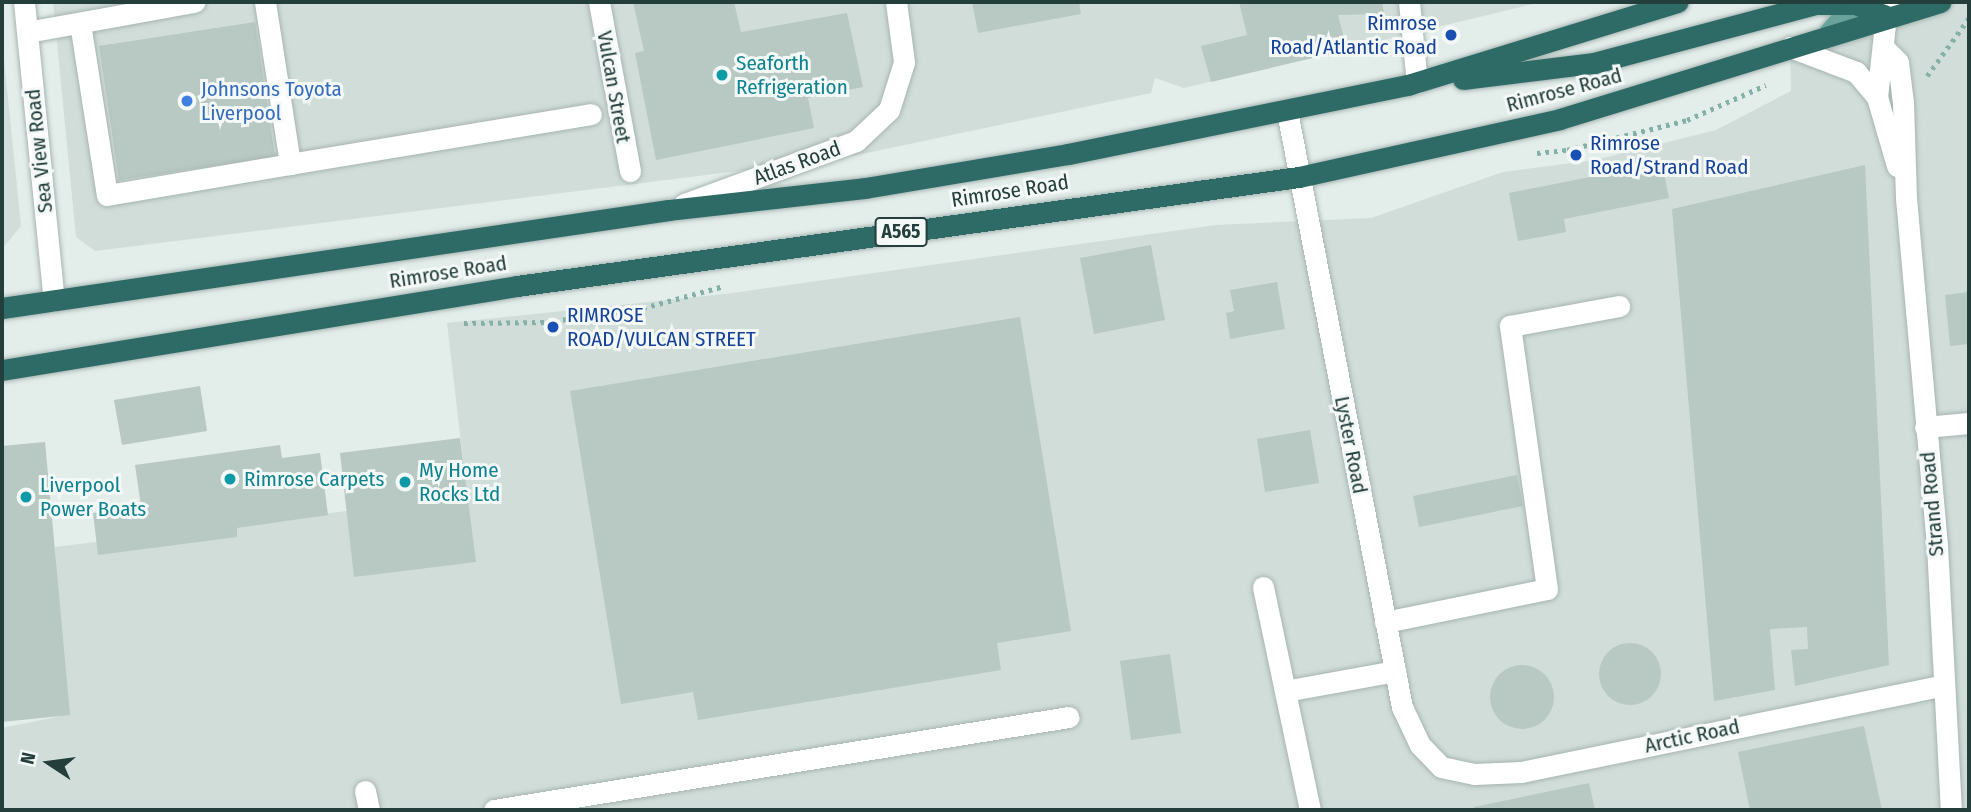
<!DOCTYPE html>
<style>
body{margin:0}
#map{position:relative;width:1971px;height:812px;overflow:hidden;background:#e3edea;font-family:"Fira Sans Condensed",sans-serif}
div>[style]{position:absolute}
.built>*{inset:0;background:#d1ddd9}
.building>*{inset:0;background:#b8c8c3}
.round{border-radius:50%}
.path>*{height:4.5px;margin-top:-2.25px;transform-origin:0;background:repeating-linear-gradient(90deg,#84b0a8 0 3.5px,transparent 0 8.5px)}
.roads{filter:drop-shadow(0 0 2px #a6b5b2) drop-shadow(0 0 2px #a6b5b2)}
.minor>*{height:21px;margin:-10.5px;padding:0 10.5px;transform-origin:10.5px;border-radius:10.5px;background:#fff}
.major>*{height:21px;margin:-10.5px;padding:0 10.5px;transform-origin:10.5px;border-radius:10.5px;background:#68a29b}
.highway>*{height:21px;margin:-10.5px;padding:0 10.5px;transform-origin:10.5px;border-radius:10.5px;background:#2e6b66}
.dots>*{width:19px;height:19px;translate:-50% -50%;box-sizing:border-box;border:4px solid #f4f9f7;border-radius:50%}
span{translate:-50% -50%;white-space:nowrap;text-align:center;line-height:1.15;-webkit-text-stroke:6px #f4f9f7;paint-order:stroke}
.shield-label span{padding:2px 5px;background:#f4f9f7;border:2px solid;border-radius:5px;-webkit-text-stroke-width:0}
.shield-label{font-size:19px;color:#233e3b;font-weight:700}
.transit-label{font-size:21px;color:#164399}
.right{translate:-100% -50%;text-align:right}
.left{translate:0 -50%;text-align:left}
.culture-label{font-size:21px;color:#0d838f}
.street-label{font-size:21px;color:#233e3b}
.shop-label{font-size:21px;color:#366cbe}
.frame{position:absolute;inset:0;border:4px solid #233e3b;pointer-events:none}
.north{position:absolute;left:14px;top:728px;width:70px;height:70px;-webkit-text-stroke:5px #f4f9f7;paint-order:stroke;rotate:283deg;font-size:19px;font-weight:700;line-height:28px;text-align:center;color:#233e3b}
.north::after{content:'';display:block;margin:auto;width:24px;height:32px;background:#233e3b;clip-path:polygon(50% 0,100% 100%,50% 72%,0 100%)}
</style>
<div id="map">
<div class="built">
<i style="clip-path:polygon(53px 2px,1542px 2px,1184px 88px,1155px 78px,1151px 93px,843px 158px,95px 251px,76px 237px)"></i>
<i style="clip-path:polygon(1940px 2px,1969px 2px,1969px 810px,2px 810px,2px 728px,61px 716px,55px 547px,347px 511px,475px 562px,447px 323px,725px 294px,1216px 225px,1371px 218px,1503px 172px,1595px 160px,1716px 130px,1791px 91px,1790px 47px)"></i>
<i style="clip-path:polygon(2px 40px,21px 226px,2px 249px)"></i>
</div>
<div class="building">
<i style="clip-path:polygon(633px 2px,734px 2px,741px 32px,847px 13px,863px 87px,808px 98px,814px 128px,656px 160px,635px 53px,644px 51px)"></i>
<i style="clip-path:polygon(972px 2px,1079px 2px,1081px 14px,978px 33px)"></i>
<i style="clip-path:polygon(1239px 2px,1382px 2px,1384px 14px,1338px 15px,1347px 50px,1211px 82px,1201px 46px,1247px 35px)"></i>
<i style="clip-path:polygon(255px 22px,275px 157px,119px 180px,99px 46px)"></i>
<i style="clip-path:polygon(1662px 163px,1669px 198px,1564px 219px,1566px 232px,1518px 241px,1509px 193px)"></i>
<i style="clip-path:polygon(1865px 165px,1889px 665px,1795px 686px,1791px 650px,1808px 649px,1807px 627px,1770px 629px,1775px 690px,1714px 701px,1672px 209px)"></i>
<i style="clip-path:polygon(1151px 245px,1165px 320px,1094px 334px,1080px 258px)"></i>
<i style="clip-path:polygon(1277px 282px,1285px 329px,1230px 339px,1226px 313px,1234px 311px,1230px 290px)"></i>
<i style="clip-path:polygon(1969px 292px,1969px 344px,1950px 346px,1945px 295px)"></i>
<i style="clip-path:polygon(1020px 317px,1071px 631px,997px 643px,1001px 670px,698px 720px,693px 692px,621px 704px,570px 391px)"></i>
<i style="clip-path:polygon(200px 386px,207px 431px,122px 445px,114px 400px)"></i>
<i style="clip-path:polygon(1310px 430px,1319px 483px,1265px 492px,1257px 439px)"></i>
<i style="clip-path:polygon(460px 438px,476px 562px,354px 577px,340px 453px)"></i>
<i style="clip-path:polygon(45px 442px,70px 715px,2px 722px,2px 446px)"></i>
<i style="clip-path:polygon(280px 445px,282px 458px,320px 453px,328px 515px,237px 528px,237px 537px,98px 555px,93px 513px,141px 506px,135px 465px)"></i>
<i style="clip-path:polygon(1517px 475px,1523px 506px,1419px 527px,1413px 496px)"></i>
<i class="round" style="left:1599px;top:643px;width:62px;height:62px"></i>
<i style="clip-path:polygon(1170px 654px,1181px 733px,1131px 740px,1120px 661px)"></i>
<i class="round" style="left:1490px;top:665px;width:64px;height:64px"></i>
<i style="clip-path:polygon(1864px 726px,1882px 810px,1750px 810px,1738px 752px)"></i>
<i style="clip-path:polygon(1589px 783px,1595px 810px,1475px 810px,1474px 807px)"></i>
</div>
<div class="path">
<i style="left:1927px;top:76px;width:72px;rotate:-54.1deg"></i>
<i style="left:1537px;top:153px;width:30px;rotate:-6deg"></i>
<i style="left:1567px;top:150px;width:124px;rotate:-14deg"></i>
<i style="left:1687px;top:120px;width:86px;rotate:-23.9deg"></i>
<i style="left:464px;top:323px;width:82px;rotate:-0.7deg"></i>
<i style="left:546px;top:322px;width:98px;rotate:-8.2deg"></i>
<i style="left:643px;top:308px;width:84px;rotate:-15.2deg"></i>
</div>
<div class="roads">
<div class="minor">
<i style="left:24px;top:2px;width:300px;rotate:84.3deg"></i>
<i style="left:265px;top:2px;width:164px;rotate:81.2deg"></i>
<i style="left:290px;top:164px;width:305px;rotate:-9.4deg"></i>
<i style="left:599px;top:2px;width:172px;rotate:79.6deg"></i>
<i style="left:1409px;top:2px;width:81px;rotate:84.4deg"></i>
<i style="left:80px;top:23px;width:174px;rotate:81.1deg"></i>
<i style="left:107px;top:195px;width:186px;rotate:-9.6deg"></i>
<i style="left:27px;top:32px;width:170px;rotate:-10.2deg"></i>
<i style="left:1790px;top:47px;width:71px;rotate:20.7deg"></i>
<i style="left:1856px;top:72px;width:33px;rotate:50deg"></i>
<i style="left:1877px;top:97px;width:72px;rotate:73.8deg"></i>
<i style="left:1885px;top:49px;width:18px;rotate:45deg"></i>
<i style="left:1898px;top:62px;width:41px;rotate:83deg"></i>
<i style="left:1903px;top:103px;width:95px;rotate:88.2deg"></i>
<i style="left:1906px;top:198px;width:348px;rotate:84.9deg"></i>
<i style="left:1937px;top:545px;width:265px;rotate:87deg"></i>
<i style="left:1877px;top:97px;width:81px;rotate:-83.7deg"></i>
<i style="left:1886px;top:16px;width:16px;rotate:-63deg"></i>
<i style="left:1287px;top:111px;width:607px;rotate:79.08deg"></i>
<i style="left:1402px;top:707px;width:42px;rotate:64.7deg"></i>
<i style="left:1420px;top:745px;width:30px;rotate:46deg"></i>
<i style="left:1441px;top:767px;width:34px;rotate:12deg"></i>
<i style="left:1474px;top:774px;width:47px;rotate:-2.4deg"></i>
<i style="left:1521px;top:772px;width:431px;rotate:-11.6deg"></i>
<i style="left:684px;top:204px;width:183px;rotate:-20.1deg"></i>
<i style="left:856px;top:141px;width:45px;rotate:-43.2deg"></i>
<i style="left:889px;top:110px;width:50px;rotate:-72.6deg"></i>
<i style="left:904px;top:62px;width:61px;rotate:-97.6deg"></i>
<i style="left:1925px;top:427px;width:44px;rotate:-5.2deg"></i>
<i style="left:1263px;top:587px;width:228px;rotate:78.1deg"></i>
<i style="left:1385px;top:622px;width:165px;rotate:-11.5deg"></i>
<i style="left:1547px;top:589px;width:266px;rotate:-98deg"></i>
<i style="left:1510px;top:326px;width:111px;rotate:-10.4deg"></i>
<i style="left:1285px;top:691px;width:112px;rotate:-10.3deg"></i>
<i style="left:365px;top:791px;width:19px;rotate:78deg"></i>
<i style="left:494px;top:810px;width:582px;rotate:-9.19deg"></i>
</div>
<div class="major">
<i style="left:1828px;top:34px;width:43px;rotate:-48.8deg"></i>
</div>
<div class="highway">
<i style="left:1463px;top:79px;width:132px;rotate:-7deg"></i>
<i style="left:1594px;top:63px;width:229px;rotate:-14.9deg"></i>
<i style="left:1815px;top:4px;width:40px"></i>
<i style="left:1855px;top:4px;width:33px;rotate:21deg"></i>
<i style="left:2px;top:308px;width:674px;rotate:-8.36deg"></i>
<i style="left:669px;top:210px;width:197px;rotate:-6.4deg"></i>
<i style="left:865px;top:188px;width:206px;rotate:-9.5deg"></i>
<i style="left:1068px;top:154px;width:347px;rotate:-11.5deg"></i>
<i style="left:1408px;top:85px;width:282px;rotate:-17.1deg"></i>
<i style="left:2px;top:370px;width:522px;rotate:-9.26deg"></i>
<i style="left:517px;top:286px;width:790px;rotate:-7.94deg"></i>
<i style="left:1299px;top:177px;width:267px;rotate:-12.5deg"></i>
<i style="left:1560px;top:119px;width:398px;rotate:-17.1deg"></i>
</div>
</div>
<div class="dots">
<i style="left:1451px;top:35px;background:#1a4fb4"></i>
<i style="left:722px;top:75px;background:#0f9aa8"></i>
<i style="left:187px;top:101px;background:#3f7fe0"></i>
<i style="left:1576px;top:155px;background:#1a4fb4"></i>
<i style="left:553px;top:327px;background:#1a4fb4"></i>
<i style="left:230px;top:479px;background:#0f9aa8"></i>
<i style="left:405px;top:482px;background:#0f9aa8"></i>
<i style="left:26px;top:497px;background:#0f9aa8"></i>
</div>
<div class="shield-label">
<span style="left:901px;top:232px">A565</span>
</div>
<div class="transit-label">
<span class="right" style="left:1437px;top:35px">Rimrose<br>Road/Atlantic Road</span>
<span class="left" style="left:1590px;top:155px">Rimrose<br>Road/Strand Road</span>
<span class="left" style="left:567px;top:327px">RIMROSE<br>ROAD/VULCAN STREET</span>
</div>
<div class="culture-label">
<span class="left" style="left:736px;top:75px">Seaforth<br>Refrigeration</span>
<span class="left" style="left:419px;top:482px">My Home<br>Rocks Ltd</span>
<span class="left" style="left:244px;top:479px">Rimrose Carpets</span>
<span class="left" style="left:40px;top:497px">Liverpool<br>Power Boats</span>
</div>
<div class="street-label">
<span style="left:614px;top:87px;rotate:80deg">Vulcan Street</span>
<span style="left:1564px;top:90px;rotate:-15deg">Rimrose Road</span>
<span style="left:39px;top:151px;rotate:-96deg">Sea View Road</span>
<span style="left:797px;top:163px;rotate:-20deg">Atlas Road</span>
<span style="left:1010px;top:191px;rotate:-9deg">Rimrose Road</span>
<span style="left:448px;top:272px;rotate:-9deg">Rimrose Road</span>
<span style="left:1351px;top:445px;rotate:79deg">Lyster Road</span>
<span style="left:1932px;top:504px;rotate:-95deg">Strand Road</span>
<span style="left:1692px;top:736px;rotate:-12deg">Arctic Road</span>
</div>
<div class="shop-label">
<span class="left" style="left:201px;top:101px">Johnsons Toyota<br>Liverpool</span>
</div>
<div class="frame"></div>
<div class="north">N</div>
</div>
